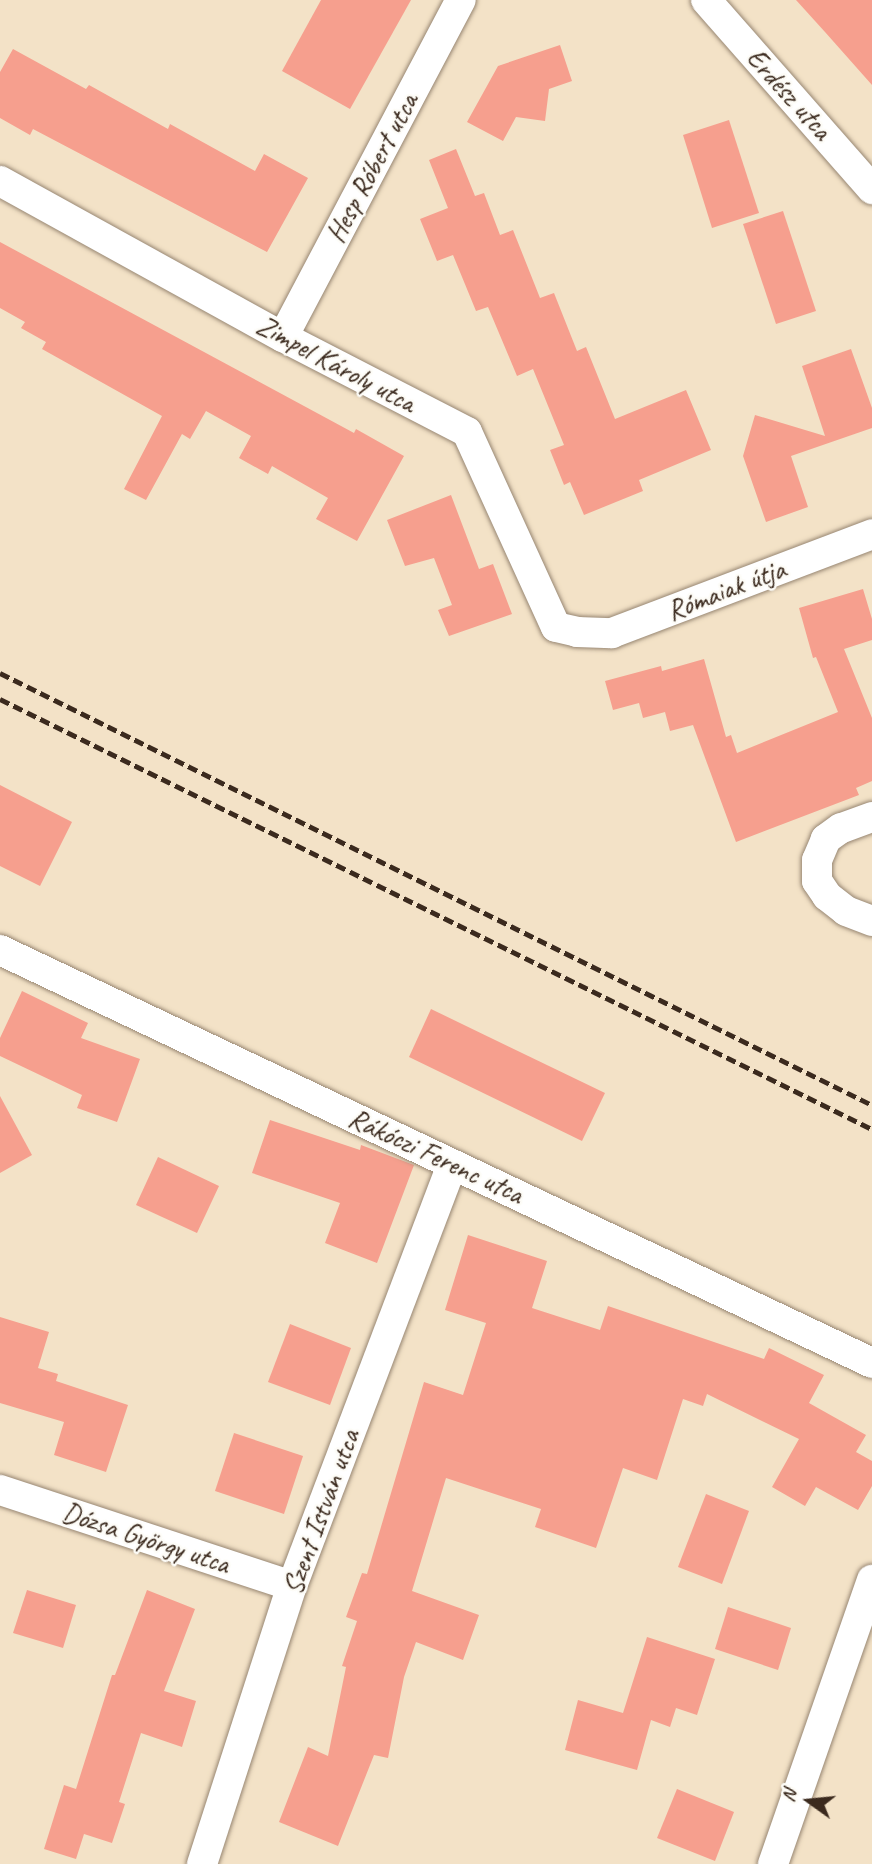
<!DOCTYPE html>
<meta charset="utf-8">
<style>
body{margin:0}
#map{position:relative;width:872px;height:1864px;overflow:hidden;background:#f3e2c7;font-family:Caveat,sans-serif}
div>[style]{position:absolute}
.building>*{inset:0;background:#f69f8e}
.roads{filter:drop-shadow(0 0 2px #978672) drop-shadow(0 0 2px #978672)}
.minor>*{height:30px;margin:-15px;padding:0 15px;transform-origin:15px;border-radius:15px;background:#fff}
.rail>*{height:5px;margin-top:-2.5px;transform-origin:0;background:repeating-linear-gradient(90deg,#3b2a1e 0 10px,transparent 0 15px)}
span{translate:-50% -50%;white-space:nowrap;text-align:center;line-height:1.15;-webkit-text-stroke:5px #fdfcf7;paint-order:stroke}
.street-label{font-size:28px;color:#3b2a1e}
.north{position:absolute;left:774px;top:1766px;width:70px;height:70px;-webkit-text-stroke:5px #fdfcf7;paint-order:stroke;rotate:285deg;font-size:19px;font-weight:700;line-height:28px;text-align:center;color:#3b2a1e}
.north::after{content:'';display:block;margin:auto;width:24px;height:32px;background:#3b2a1e;clip-path:polygon(50% 0,100% 100%,50% 72%,0 100%)}
</style>
<div id="map">
<div class="building">
<i style="clip-path:polygon(321px 0,411px 0,350px 109px,282px 71px)"></i>
<i style="clip-path:polygon(796px 0,872px 0,872px 85px,825px 32px)"></i>
<i style="clip-path:polygon(560px 45px,572px 81px,549px 89px,545px 121px,516px 117px,503px 141px,467px 122px,498px 66px)"></i>
<i style="clip-path:polygon(13px 49px,86px 89px,89px 85px,168px 129px,170px 124px,255px 171px,264px 154px,308px 178px,267px 252px,33px 129px,30px 135px,0 118px,0 72px)"></i>
<i style="clip-path:polygon(729px 120px,759px 213px,712px 228px,683px 135px)"></i>
<i style="clip-path:polygon(456px 149px,475px 196px,484px 193px,500px 235px,513px 230px,540px 298px,554px 293px,577px 351px,586px 347px,615px 419px,686px 390px,711px 450px,639px 480px,643px 491px,584px 515px,570px 482px,564px 485px,550px 450px,564px 445px,533px 369px,517px 376px,488px 307px,476px 311px,453px 255px,437px 261px,420px 219px,448px 208px,429px 160px)"></i>
<i style="clip-path:polygon(783px 211px,816px 311px,776px 324px,743px 224px)"></i>
<i style="clip-path:polygon(0 242px,354px 433px,356px 429px,404px 456px,357px 541px,316px 519px,328px 498px,272px 466px,268px 474px,239px 458px,251px 436px,206px 411px,190px 439px,182px 434px,146px 500px,124px 489px,162px 416px,42px 349px,46px 342px,21px 328px,25px 322px,0 308px)"></i>
<i style="clip-path:polygon(851px 349px,872px 408px,872px 428px,791px 456px,808px 507px,766px 522px,743px 456px,755px 415px,825px 436px,802px 366px)"></i>
<i style="clip-path:polygon(451px 495px,479px 569px,493px 564px,512px 614px,449px 636px,438px 610px,452px 605px,434px 558px,405px 566px,387px 520px)"></i>
<i style="clip-path:polygon(863px 589px,872px 619px,872px 640px,844px 649px,872px 718px,872px 781px,856px 788px,859px 795px,736px 842px,693px 725px,670px 731px,665px 712px,643px 718px,639px 703px,613px 710px,605px 681px,661px 666px,662px 671px,704px 659px,726px 737px,731px 735px,737px 753px,838px 712px,816px 657px,813px 658px,799px 608px)"></i>
<i style="clip-path:polygon(0 785px,72px 822px,40px 886px,0 866px)"></i>
<i style="clip-path:polygon(22px 991px,88px 1023px,81px 1038px,140px 1059px,117px 1122px,77px 1108px,82px 1095px,0 1056px,0 1038px)"></i>
<i style="clip-path:polygon(431px 1009px,605px 1093px,582px 1141px,409px 1057px)"></i>
<i style="clip-path:polygon(0 1096px,32px 1155px,0 1173px)"></i>
<i style="clip-path:polygon(270px 1120px,360px 1150px,361px 1145px,414px 1165px,377px 1263px,325px 1243px,340px 1203px,252px 1173px)"></i>
<i style="clip-path:polygon(158px 1157px,219px 1186px,197px 1233px,136px 1205px)"></i>
<i style="clip-path:polygon(468px 1235px,547px 1261px,532px 1308px,600px 1330px,608px 1306px,764px 1359px,769px 1348px,824px 1375px,809px 1403px,866px 1435px,856px 1452px,872px 1461px,872px 1486px,858px 1510px,816px 1487px,805px 1506px,772px 1487px,799px 1439px,707px 1394px,703px 1406px,683px 1399px,657px 1480px,623px 1468px,596px 1548px,535px 1527px,541px 1509px,446px 1478px,412px 1591px,479px 1615px,463px 1660px,416px 1642px,404px 1677px,388px 1758px,374px 1755px,338px 1846px,279px 1822px,308px 1747px,328px 1756px,346px 1667px,342px 1666px,357px 1621px,346px 1617px,362px 1573px,367px 1574px,424px 1382px,463px 1395px,486px 1323px,445px 1310px)"></i>
<i style="clip-path:polygon(0 1317px,49px 1332px,38px 1368px,58px 1374px,56px 1381px,128px 1405px,106px 1472px,54px 1455px,64px 1422px,0 1403px)"></i>
<i style="clip-path:polygon(290px 1324px,351px 1348px,330px 1405px,268px 1382px)"></i>
<i style="clip-path:polygon(234px 1433px,303px 1456px,284px 1514px,215px 1491px)"></i>
<i style="clip-path:polygon(706px 1494px,749px 1511px,722px 1584px,678px 1567px)"></i>
<i style="clip-path:polygon(27px 1590px,76px 1605px,63px 1648px,13px 1633px)"></i>
<i style="clip-path:polygon(147px 1590px,195px 1609px,164px 1691px,196px 1701px,182px 1747px,141px 1733px,119px 1802px,125px 1804px,112px 1843px,84px 1834px,76px 1859px,44px 1849px,64px 1785px,76px 1789px,112px 1675px,115px 1675px)"></i>
<i style="clip-path:polygon(728px 1607px,791px 1628px,778px 1670px,715px 1649px)"></i>
<i style="clip-path:polygon(647px 1637px,715px 1659px,697px 1715px,676px 1708px,670px 1727px,651px 1720px,637px 1770px,565px 1750px,578px 1700px,623px 1713px)"></i>
<i style="clip-path:polygon(677px 1789px,734px 1812px,715px 1861px,657px 1838px)"></i>
</div>
<div class="roads">
<div class="minor">
<i style="left:706px;top:0;width:252px;rotate:48.7deg"></i>
<i style="left:0;top:181px;width:323px;rotate:28.9deg"></i>
<i style="left:283px;top:337px;width:207px;rotate:27.3deg"></i>
<i style="left:467px;top:432px;width:214px;rotate:65.5deg"></i>
<i style="left:556px;top:627px;width:22px;rotate:13deg"></i>
<i style="left:577px;top:632px;width:35px;rotate:2deg"></i>
<i style="left:612px;top:633px;width:278px;rotate:-20.8deg"></i>
<i style="left:283px;top:337px;width:381px;rotate:-62.2deg"></i>
<i style="left:872px;top:817px;width:33px;rotate:160deg"></i>
<i style="left:841px;top:828px;width:19px;rotate:144deg"></i>
<i style="left:826px;top:839px;width:23px;rotate:113deg"></i>
<i style="left:817px;top:860px;width:21px;rotate:90deg"></i>
<i style="left:817px;top:881px;width:18px;rotate:56deg"></i>
<i style="left:827px;top:896px;width:24px;rotate:38deg"></i>
<i style="left:846px;top:911px;width:28px;rotate:21deg"></i>
<i style="left:0;top:950px;width:965px;rotate:25.34deg"></i>
<i style="left:0;top:1490px;width:307px;rotate:18.2deg"></i>
<i style="left:202px;top:1864px;width:292px;rotate:-72.1deg"></i>
<i style="left:292px;top:1586px;width:451px;rotate:-69.2deg"></i>
<i style="left:773px;top:1864px;width:301px;rotate:-70.8deg"></i>
</div>
</div>
<div class="rail">
<i style="left:0;top:673px;width:973px;rotate:26.35deg"></i>
<i style="left:0;top:699px;width:972px;rotate:26.25deg"></i>
</div>
<div class="street-label">
<span style="left:789px;top:94px;rotate:48deg">Erdész utca</span>
<span style="left:372px;top:168px;rotate:-62deg">Hesp Róbert utca</span>
<span style="left:336px;top:364px;rotate:28deg">Zimpel Károly utca</span>
<span style="left:726px;top:590px;rotate:-21deg">Rómaiak útja</span>
<span style="left:436px;top:1156px;rotate:25deg">Rákóczi Ferenc utca</span>
<span style="left:321px;top:1512px;rotate:-70deg">Szent István utca</span>
<span style="left:146px;top:1538px;rotate:18deg">Dózsa György utca</span>
</div>
<div class="north">N</div>
</div>
